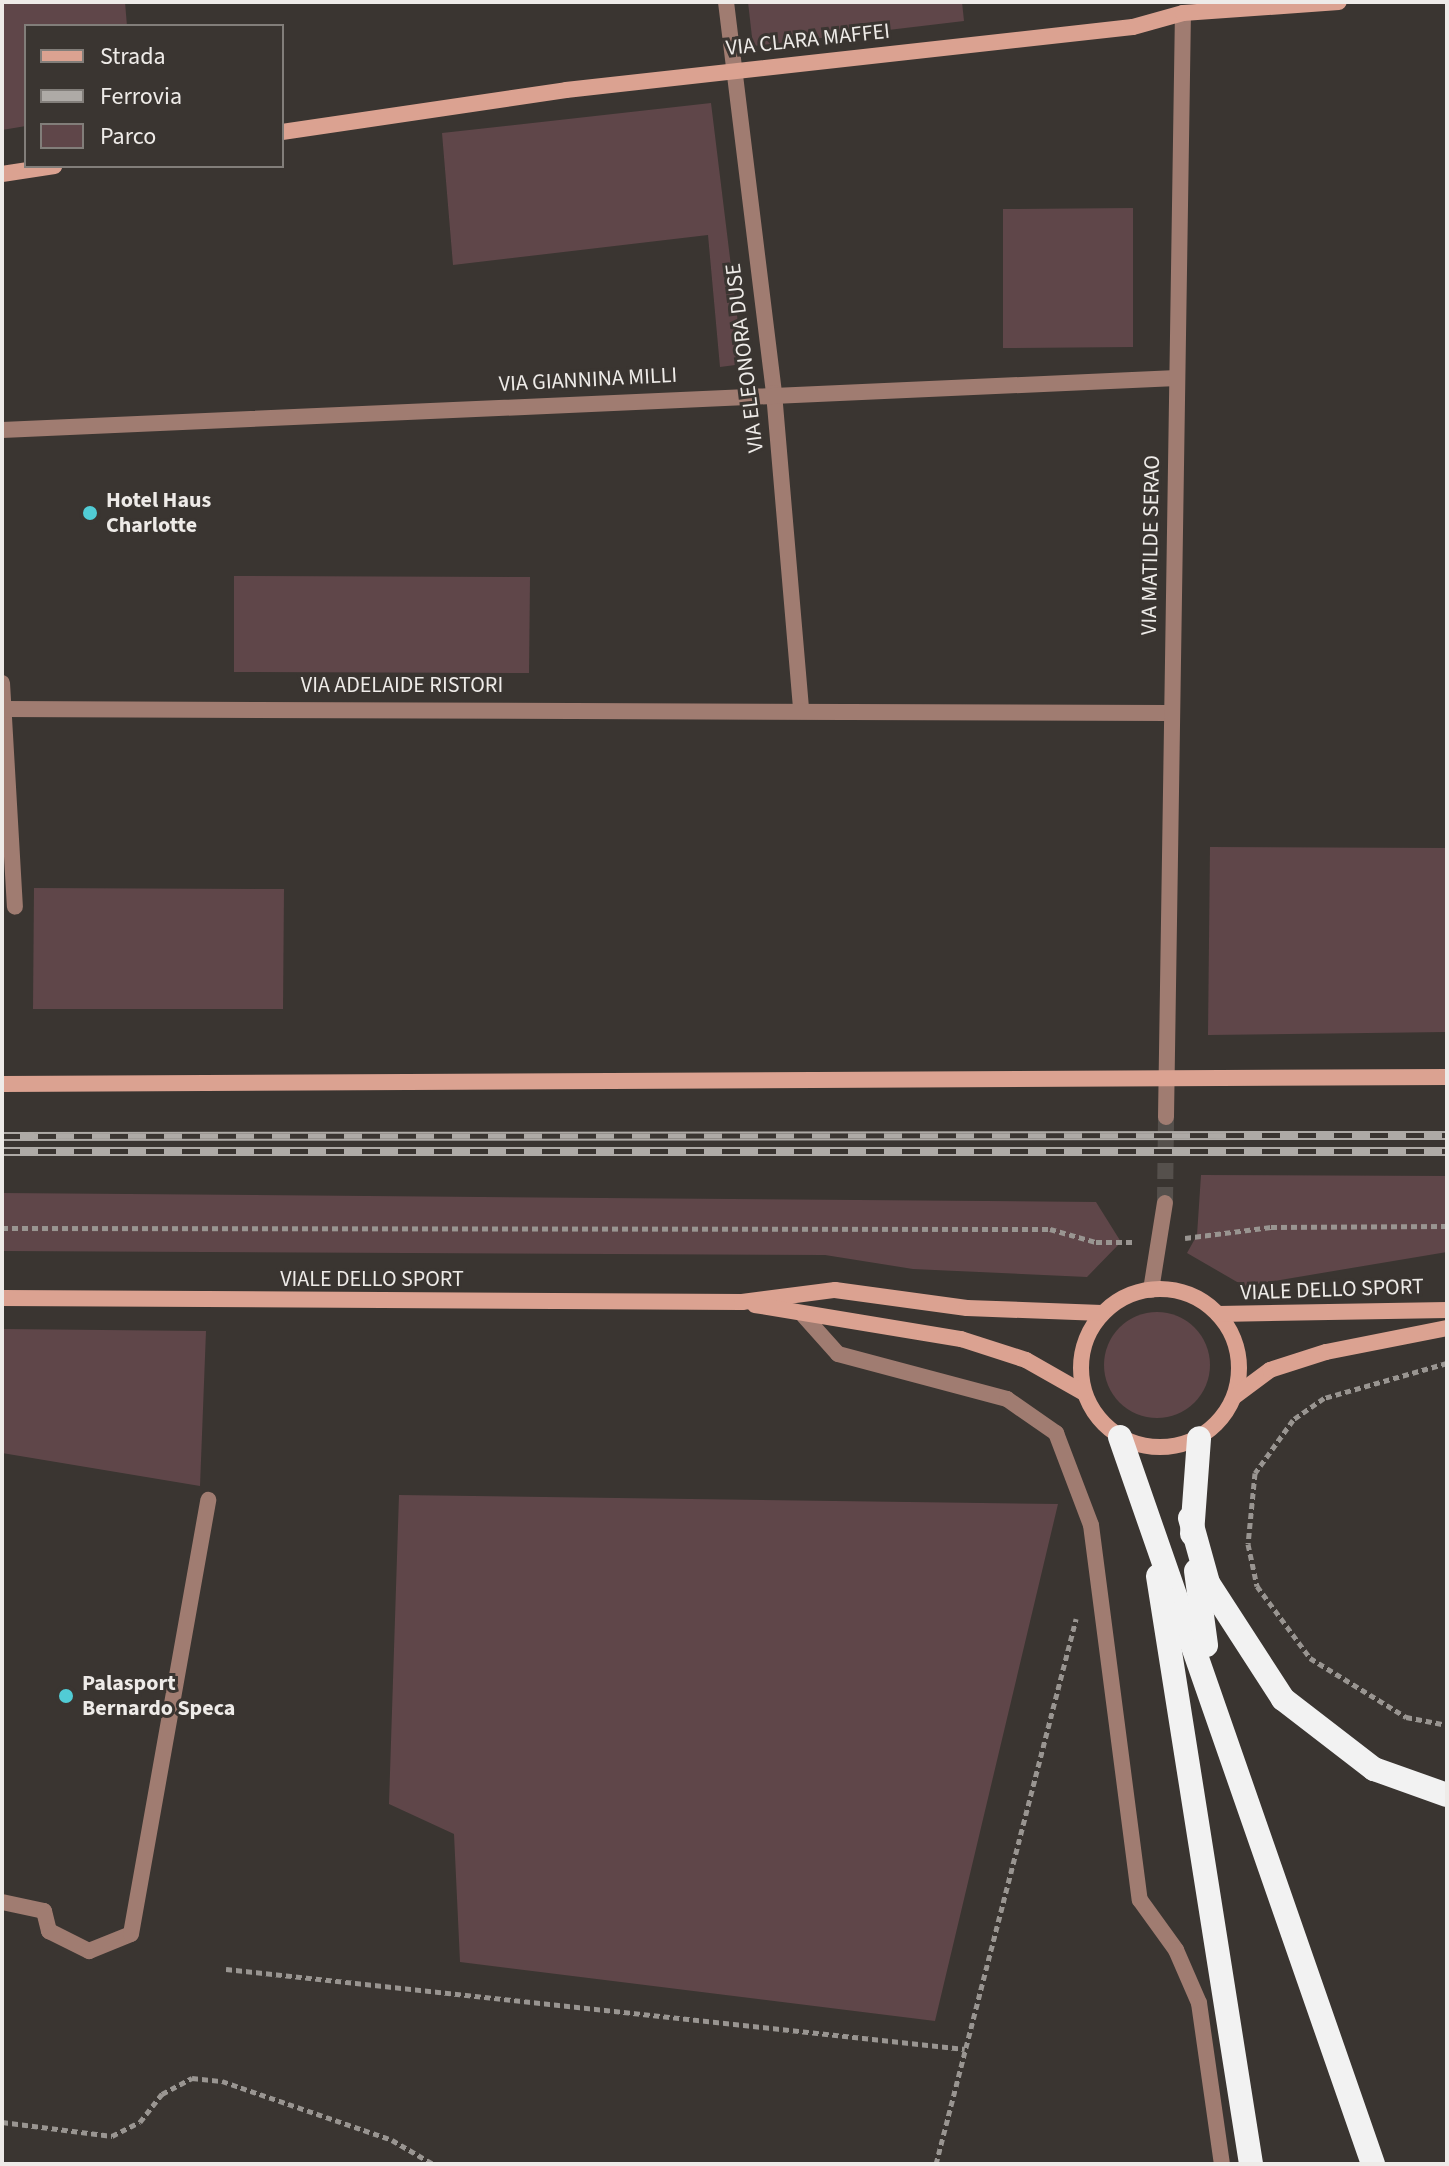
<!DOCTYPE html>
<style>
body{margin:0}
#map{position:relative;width:1449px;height:2166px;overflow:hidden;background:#3a3531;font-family:"Source Sans 3",sans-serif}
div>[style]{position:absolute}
.green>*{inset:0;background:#5f4649}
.round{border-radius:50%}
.street-tunnel>*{height:16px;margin-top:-8px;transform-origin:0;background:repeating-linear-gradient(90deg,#55504c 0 16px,transparent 0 24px)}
.path>*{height:5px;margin-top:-2.5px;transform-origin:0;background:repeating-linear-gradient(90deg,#999591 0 6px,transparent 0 10px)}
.lane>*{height:16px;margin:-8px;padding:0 8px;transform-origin:8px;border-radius:8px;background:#a07c71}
.street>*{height:16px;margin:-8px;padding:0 8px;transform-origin:8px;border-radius:8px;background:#a07c71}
.secondary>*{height:16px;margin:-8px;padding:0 8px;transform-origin:8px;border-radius:8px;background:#dba291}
.secondary>.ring{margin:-8px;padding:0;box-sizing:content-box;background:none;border:16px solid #dba291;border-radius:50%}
.highway>*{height:24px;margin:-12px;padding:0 12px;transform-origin:12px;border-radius:12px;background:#f2f2f2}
.rail>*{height:9px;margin-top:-4.5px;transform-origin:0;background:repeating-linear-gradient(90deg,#3a3531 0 18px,#aeaaa6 0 36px);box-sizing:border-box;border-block:2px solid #aeaaa6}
.dots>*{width:22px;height:22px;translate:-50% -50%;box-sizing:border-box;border:4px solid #3a3531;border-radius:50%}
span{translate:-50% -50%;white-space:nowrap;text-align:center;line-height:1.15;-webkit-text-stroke:6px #3a3531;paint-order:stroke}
.street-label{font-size:22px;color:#eeebe8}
.poi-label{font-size:22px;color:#eeebe8;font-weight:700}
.left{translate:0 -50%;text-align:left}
.frame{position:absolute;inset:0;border:4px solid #eeebe8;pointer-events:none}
.legend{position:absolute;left:24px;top:24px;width:260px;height:144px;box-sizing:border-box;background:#3a3531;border:2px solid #827e7a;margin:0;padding:10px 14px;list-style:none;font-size:24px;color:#eeebe8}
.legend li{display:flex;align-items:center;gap:16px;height:40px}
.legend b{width:40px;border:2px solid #827e7a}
</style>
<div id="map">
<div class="green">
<i style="clip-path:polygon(2px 2px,125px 2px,127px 26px,26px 26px,26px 126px,2px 130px)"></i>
<i style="clip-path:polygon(748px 2px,962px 2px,964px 21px,753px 46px)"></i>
<i style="clip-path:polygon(711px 103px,743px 364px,720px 367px,708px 235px,453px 265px,442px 133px)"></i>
<i style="clip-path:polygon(1133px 208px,1133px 347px,1003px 348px,1003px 209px)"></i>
<i style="clip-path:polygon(234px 576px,530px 577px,529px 673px,234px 672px)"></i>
<i style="clip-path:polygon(1210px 847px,1447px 848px,1447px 1032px,1208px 1035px)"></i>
<i style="clip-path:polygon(34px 888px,284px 889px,283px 1009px,33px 1009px)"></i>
<i style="clip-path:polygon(1201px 1175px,1447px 1176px,1447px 1252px,1244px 1286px,1187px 1253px,1197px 1235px)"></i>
<i style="clip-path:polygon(2px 1193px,1096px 1202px,1121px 1242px,1087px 1277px,913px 1269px,825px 1255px,2px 1251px)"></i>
<i class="round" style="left:1104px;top:1312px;width:106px;height:106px"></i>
<i style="clip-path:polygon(2px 1329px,206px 1331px,200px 1486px,2px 1453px)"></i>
<i style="clip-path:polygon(399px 1495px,1058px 1504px,935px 2021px,460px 1962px,454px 1834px,389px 1804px)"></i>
</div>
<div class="street-tunnel">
<i style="left:1165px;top:1203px;width:86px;rotate:-89.3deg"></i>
</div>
<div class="path">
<i style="left:2px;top:1228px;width:1048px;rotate:0.05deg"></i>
<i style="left:1050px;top:1229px;width:48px;rotate:15.8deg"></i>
<i style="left:1096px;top:1242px;width:39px"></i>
<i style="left:1185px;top:1238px;width:87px;rotate:-7.3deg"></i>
<i style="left:1271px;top:1227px;width:176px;rotate:-0.3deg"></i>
<i style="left:1447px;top:1363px;width:128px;rotate:164.1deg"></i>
<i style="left:1324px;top:1398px;width:38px;rotate:145deg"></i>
<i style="left:1293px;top:1420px;width:65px;rotate:125.6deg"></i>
<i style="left:1255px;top:1473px;width:71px;rotate:95.6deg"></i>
<i style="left:1248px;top:1544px;width:43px;rotate:77.9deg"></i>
<i style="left:1257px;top:1586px;width:89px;rotate:53.6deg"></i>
<i style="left:1310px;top:1658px;width:113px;rotate:31.6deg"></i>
<i style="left:1406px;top:1717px;width:42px;rotate:11deg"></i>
<i style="left:226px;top:1969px;width:743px;rotate:6.18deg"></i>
<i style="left:2px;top:2122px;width:111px;rotate:7.3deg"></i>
<i style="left:112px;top:2136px;width:31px;rotate:-27deg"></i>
<i style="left:140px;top:2122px;width:36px;rotate:-52deg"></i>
<i style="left:162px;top:2094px;width:34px;rotate:-28deg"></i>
<i style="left:192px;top:2078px;width:30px;rotate:6deg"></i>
<i style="left:222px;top:2081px;width:180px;rotate:19.1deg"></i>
<i style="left:392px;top:2140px;width:48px;rotate:30.3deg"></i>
<i style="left:936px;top:2164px;width:563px;rotate:-75.59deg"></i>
</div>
<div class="lane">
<i style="left:2px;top:1902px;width:43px;rotate:12.1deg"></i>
<i style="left:44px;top:1911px;width:21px;rotate:76deg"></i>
<i style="left:49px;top:1931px;width:45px;rotate:26.6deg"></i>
<i style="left:89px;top:1951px;width:45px;rotate:-22deg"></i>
<i style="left:131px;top:1934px;width:441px;rotate:-79.9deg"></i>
</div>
<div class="street">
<i style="left:726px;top:2px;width:394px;rotate:83deg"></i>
<i style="left:774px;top:393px;width:318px;rotate:85.1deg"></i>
<i style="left:2px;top:430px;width:1176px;rotate:-2.53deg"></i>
<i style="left:2px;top:683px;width:224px;rotate:86.7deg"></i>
<i style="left:2px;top:709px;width:1167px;rotate:0.2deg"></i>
<i style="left:1166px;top:1117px;width:1104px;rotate:-89.12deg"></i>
<i style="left:1151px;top:1290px;width:88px;rotate:-80.9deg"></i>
<i style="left:804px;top:1316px;width:51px;rotate:48.2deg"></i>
<i style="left:838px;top:1354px;width:175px;rotate:14.9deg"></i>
<i style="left:1007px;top:1399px;width:60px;rotate:34.8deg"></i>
<i style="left:1056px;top:1433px;width:98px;rotate:69.2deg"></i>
<i style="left:1091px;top:1525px;width:378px;rotate:82.6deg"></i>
<i style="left:1140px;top:1900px;width:62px;rotate:54.2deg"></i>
<i style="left:1176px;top:1950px;width:58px;rotate:66.5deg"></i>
<i style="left:1199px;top:2003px;width:163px;rotate:81.9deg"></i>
</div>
<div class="secondary">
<i style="left:282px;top:132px;width:287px;rotate:-8.4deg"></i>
<i style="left:566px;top:90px;width:570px;rotate:-6.34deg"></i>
<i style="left:1133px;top:27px;width:52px;rotate:-15.6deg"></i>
<i style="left:1183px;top:13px;width:156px;rotate:-4deg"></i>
<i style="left:2px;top:174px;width:53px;rotate:-8.7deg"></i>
<i style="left:2px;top:1084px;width:1445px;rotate:-0.28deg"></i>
<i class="ring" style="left:1081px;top:1289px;width:142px;height:142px"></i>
<i style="left:2px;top:1298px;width:740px;rotate:0.31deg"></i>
<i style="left:742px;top:1302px;width:94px;rotate:-7.4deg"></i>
<i style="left:835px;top:1290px;width:133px;rotate:7.8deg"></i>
<i style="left:967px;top:1308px;width:135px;rotate:2.1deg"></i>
<i style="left:755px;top:1305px;width:209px;rotate:9.4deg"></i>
<i style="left:961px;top:1339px;width:68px;rotate:17.9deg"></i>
<i style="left:1026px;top:1360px;width:67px;rotate:29.6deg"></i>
<i style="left:1218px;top:1314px;width:229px;rotate:-1deg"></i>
<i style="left:1235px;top:1396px;width:44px;rotate:-36.6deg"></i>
<i style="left:1270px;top:1370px;width:59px;rotate:-17.8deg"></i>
<i style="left:1326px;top:1352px;width:123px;rotate:-11.2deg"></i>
</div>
<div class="highway">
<i style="left:1120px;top:1437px;width:770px;rotate:70.81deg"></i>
<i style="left:1190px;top:1518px;width:67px;rotate:74.5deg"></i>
<i style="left:1208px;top:1583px;width:138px;rotate:57.1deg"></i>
<i style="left:1283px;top:1699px;width:115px;rotate:37.6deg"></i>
<i style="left:1374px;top:1769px;width:77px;rotate:19.6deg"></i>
<i style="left:1192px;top:1534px;width:96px;rotate:-85.8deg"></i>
<i style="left:1196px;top:1571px;width:75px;rotate:82.3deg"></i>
<i style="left:1158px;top:1576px;width:595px;rotate:81.01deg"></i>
</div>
<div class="rail">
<i style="left:2px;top:1136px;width:1445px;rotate:-0.04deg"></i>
<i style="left:2px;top:1151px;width:1445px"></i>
</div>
<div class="dots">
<i style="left:90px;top:513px;background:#51ccd5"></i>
<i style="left:66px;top:1696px;background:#51ccd5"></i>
</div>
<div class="street-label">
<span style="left:808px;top:40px;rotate:-6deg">VIA CLARA MAFFEI</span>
<span style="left:745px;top:358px;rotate:-97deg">VIA ELEONORA DUSE</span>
<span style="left:588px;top:380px;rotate:-3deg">VIA GIANNINA MILLI</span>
<span style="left:1151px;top:545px;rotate:-89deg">VIA MATILDE SERAO</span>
<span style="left:402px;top:686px">VIA ADELAIDE RISTORI</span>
<span style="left:372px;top:1280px">VIALE DELLO SPORT</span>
<span style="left:1332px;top:1290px;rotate:-2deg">VIALE DELLO SPORT</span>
</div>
<div class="poi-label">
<span class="left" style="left:106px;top:513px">Hotel Haus<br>Charlotte</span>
<span class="left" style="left:82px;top:1696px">Palasport<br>Bernardo Speca</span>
</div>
<div class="frame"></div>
<ul class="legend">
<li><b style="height:10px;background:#dba291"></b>Strada</li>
<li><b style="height:10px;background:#aeaaa6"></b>Ferrovia</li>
<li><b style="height:22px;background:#5f4649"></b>Parco</li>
</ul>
</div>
